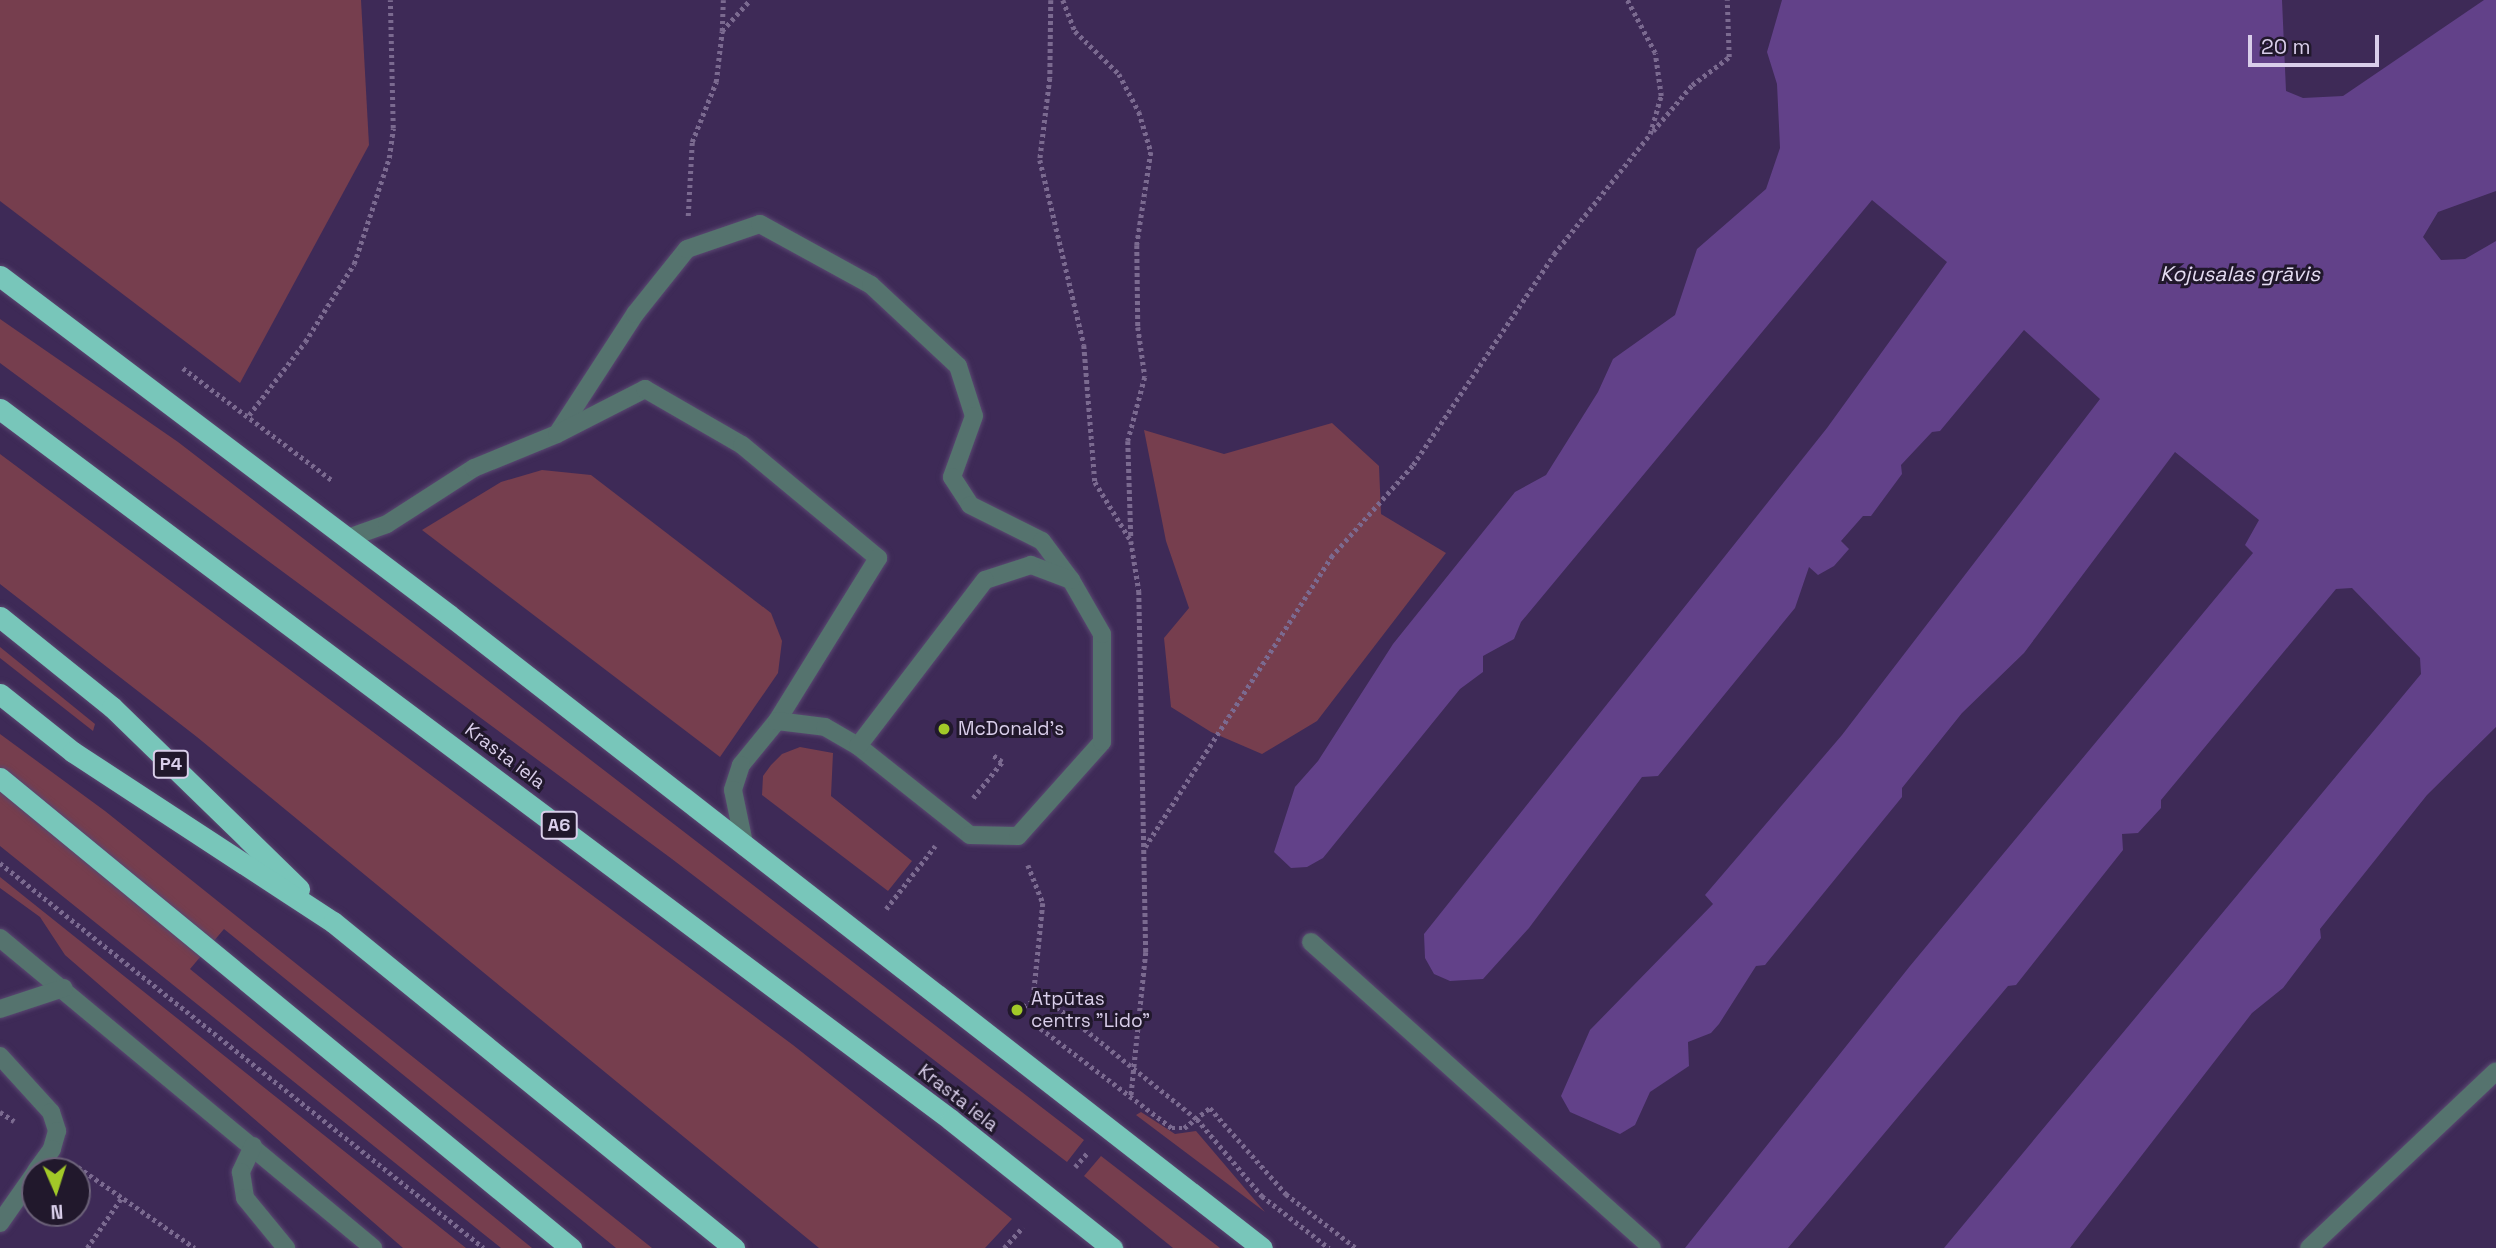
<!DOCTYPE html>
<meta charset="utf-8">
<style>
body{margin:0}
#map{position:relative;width:2496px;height:1248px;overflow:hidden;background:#3e2a57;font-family:"Space Grotesk",sans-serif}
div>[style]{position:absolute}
.green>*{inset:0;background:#763e4e}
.water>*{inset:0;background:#624189}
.path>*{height:4.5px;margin-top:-2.25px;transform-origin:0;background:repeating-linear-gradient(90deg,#7b6a90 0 3.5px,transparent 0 7px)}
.roads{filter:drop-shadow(0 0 2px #5a4871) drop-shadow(0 0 2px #5a4871)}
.minor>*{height:18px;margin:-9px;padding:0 9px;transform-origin:9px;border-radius:9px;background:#55736e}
.highway>*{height:21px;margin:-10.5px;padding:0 10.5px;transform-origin:10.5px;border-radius:10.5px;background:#78c6ba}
.dots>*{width:19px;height:19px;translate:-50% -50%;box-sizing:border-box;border:4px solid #21182c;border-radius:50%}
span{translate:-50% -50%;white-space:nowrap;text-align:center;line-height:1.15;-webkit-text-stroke:6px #21182c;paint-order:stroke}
.shield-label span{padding:2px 5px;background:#21182c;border:2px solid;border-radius:5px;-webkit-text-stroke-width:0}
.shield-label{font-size:18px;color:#d9ceea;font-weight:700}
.poi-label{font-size:19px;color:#d9ceea}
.left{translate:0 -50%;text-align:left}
.street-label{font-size:19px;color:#d9ceea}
.water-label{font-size:21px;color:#e4dcf1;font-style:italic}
.north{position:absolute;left:21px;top:1157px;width:70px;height:70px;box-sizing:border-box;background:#21182c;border:2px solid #6b6178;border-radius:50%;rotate:177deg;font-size:19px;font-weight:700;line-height:28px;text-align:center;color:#d9ceea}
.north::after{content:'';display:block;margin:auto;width:24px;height:32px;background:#a2c928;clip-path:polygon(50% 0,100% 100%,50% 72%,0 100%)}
.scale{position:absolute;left:2248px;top:35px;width:131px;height:32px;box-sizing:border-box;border:4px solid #d9ceea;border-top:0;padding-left:9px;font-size:21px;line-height:24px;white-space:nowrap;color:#d9ceea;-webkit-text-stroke:5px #21182c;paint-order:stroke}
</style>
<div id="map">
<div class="green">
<i style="clip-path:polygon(0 0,361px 0,369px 145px,240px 383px,0 201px)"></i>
<i style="clip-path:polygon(0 319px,178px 442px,1084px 1140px,1067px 1162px,672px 859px,0 363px)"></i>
<i style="clip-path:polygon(1332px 423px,1379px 466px,1381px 514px,1446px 553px,1317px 721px,1262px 754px,1211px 732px,1171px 707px,1164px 638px,1189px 608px,1166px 541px,1144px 430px,1224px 454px)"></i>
<i style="clip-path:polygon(0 454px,793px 1045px,1012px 1219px,985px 1248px,819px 1248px,197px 737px,0 584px)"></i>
<i style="clip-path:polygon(542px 470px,591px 475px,771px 613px,782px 641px,778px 673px,720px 757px,422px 530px,501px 482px)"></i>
<i style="clip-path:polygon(0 647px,95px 724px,93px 731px,0 658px)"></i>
<i style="clip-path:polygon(0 734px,105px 811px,652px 1248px,616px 1248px,224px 929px,190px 969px,532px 1248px,501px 1248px,0 846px)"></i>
<i style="clip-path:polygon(800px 747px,833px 753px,831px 796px,912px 861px,888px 891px,762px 795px,763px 776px,771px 765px,782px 754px)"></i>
<i style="clip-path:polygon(0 877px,124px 976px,466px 1248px,403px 1248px,65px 955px,40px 917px,0 888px)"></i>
<i style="clip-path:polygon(1141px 1112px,1175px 1134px,1196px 1131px,1265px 1212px,1136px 1115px)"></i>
<i style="clip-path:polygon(1101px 1156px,1220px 1248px,1173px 1248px,1084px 1176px)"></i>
</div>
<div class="water">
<i style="clip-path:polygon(1782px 0,2282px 0,2286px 91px,2303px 98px,2343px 96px,2484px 0,2496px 0,2496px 191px,2438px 212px,2423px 237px,2441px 260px,2465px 259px,2496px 241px,2496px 727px,2427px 795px,2320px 929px,2321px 938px,2283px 988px,2252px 1013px,2070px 1248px,1944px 1248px,2421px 674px,2420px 658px,2352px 588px,2336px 589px,2161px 800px,2161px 808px,2138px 833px,2122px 834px,2123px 850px,2016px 985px,2008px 986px,1788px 1248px,1685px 1248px,1910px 966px,2253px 553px,2245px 545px,2259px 520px,2175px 452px,2024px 653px,1962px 713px,1902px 788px,1902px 797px,1765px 965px,1756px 966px,1719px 1024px,1711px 1033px,1688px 1042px,1689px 1066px,1650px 1092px,1635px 1125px,1620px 1134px,1570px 1112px,1561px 1096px,1590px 1030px,1713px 904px,1705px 895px,1842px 735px,2100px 399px,2024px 330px,1940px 431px,1932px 432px,1901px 465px,1902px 474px,1871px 516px,1863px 516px,1841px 541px,1849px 549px,1834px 566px,1818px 575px,1809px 567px,1795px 608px,1658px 776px,1642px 777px,1529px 928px,1483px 979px,1450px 981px,1434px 974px,1425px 958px,1424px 934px,1827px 428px,1947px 262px,1872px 200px,1521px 622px,1514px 639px,1483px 656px,1483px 672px,1460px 689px,1323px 858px,1307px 867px,1291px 868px,1274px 852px,1295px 787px,1318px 761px,1393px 644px,1515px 492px,1546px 475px,1598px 392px,1613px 359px,1675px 315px,1697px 249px,1766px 189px,1780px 148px,1777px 84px,1767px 52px)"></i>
</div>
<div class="path">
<i style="left:1051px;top:0;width:78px;rotate:90.7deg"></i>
<i style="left:1050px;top:78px;width:83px;rotate:97deg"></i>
<i style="left:1040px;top:160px;width:190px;rotate:76.6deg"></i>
<i style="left:1084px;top:345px;width:137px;rotate:85.4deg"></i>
<i style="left:1095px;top:482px;width:69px;rotate:58.6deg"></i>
<i style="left:1131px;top:541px;width:51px;rotate:80.9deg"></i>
<i style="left:1139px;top:591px;width:361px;rotate:88.9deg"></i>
<i style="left:1146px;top:952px;width:147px;rotate:95.9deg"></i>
<i style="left:1063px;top:0;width:33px;rotate:69deg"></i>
<i style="left:1075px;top:31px;width:62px;rotate:44.3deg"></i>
<i style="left:1119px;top:74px;width:43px;rotate:62.2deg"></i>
<i style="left:1139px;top:112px;width:42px;rotate:73.3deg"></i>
<i style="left:1151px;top:152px;width:94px;rotate:98.6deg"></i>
<i style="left:1137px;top:245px;width:82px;rotate:89.3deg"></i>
<i style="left:1138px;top:327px;width:50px;rotate:82deg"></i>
<i style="left:1145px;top:377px;width:66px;rotate:104.9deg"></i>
<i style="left:1128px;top:441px;width:97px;rotate:88.2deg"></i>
<i style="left:722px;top:31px;width:31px;rotate:-88deg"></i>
<i style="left:1653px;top:131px;width:60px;rotate:-49.7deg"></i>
<i style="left:1692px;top:85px;width:46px;rotate:-37.1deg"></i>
<i style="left:1729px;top:57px;width:57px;rotate:-92deg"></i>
<i style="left:688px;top:216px;width:74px;rotate:-86.9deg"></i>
<i style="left:692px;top:142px;width:65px;rotate:-68.2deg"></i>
<i style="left:716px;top:82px;width:51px;rotate:-83.3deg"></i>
<i style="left:722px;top:31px;width:42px;rotate:-47.9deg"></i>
<i style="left:183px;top:368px;width:188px;rotate:37deg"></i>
<i style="left:249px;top:415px;width:92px;rotate:-52.5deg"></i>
<i style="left:305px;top:342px;width:92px;rotate:-57.9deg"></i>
<i style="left:354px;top:264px;width:112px;rotate:-71.7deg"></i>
<i style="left:389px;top:158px;width:30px;rotate:-82deg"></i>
<i style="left:393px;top:128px;width:128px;rotate:-91.3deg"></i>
<i style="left:973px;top:798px;width:46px;rotate:-51.1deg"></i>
<i style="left:1002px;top:762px;width:12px;rotate:-145deg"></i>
<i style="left:1145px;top:847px;width:345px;rotate:-57.3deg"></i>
<i style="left:1331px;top:557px;width:123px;rotate:-48.3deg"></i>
<i style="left:1413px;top:465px;width:254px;rotate:-56.2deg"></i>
<i style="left:1554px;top:254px;width:154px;rotate:-51.3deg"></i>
<i style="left:1650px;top:134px;width:40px;rotate:-74deg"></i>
<i style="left:1661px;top:96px;width:43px;rotate:-97.9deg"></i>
<i style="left:1655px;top:53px;width:60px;rotate:-117.8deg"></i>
<i style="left:0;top:863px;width:618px;rotate:38.5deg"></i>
<i style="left:1028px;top:865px;width:41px;rotate:68.5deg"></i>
<i style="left:1043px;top:903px;width:99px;rotate:95.8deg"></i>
<i style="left:886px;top:909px;width:80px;rotate:-52.1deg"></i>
<i style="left:1017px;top:1010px;width:18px;rotate:-29deg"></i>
<i style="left:1033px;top:1001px;width:25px;rotate:14deg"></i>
<i style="left:1057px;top:1007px;width:179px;rotate:38.7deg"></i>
<i style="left:1197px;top:1119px;width:101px;rotate:49.8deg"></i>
<i style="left:1262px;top:1196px;width:85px;rotate:37.8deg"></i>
<i style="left:1035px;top:1024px;width:172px;rotate:37.2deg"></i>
<i style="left:1172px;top:1128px;width:12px"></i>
<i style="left:1184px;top:1128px;width:33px;rotate:-38deg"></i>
<i style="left:1210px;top:1108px;width:115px;rotate:48.5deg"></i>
<i style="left:1286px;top:1194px;width:88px;rotate:37.6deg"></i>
<i style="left:0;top:1112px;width:17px;rotate:33deg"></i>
<i style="left:78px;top:1167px;width:142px;rotate:34.7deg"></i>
<i style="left:1075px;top:1167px;width:20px;rotate:-49deg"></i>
<i style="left:87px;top:1248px;width:62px;rotate:-55.5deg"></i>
<i style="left:1004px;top:1248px;width:28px;rotate:-48deg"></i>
</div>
<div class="roads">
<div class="minor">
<i style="left:559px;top:431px;width:140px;rotate:-57deg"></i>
<i style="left:635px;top:314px;width:83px;rotate:-51.3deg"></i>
<i style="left:687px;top:249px;width:77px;rotate:-18.9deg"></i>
<i style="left:760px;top:224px;width:127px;rotate:28.8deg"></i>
<i style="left:871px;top:285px;width:119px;rotate:43deg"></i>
<i style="left:958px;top:366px;width:52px;rotate:72.3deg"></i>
<i style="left:974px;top:416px;width:65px;rotate:109.8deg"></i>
<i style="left:952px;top:477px;width:33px;rotate:57deg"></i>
<i style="left:970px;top:505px;width:80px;rotate:26.6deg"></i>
<i style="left:1042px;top:541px;width:49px;rotate:53.4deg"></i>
<i style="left:348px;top:538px;width:41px;rotate:-19.7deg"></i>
<i style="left:387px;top:524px;width:103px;rotate:-32.8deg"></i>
<i style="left:474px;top:468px;width:90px;rotate:-22.3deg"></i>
<i style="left:557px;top:434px;width:99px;rotate:-27.1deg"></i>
<i style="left:645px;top:389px;width:112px;rotate:30deg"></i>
<i style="left:742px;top:445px;width:177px;rotate:39.7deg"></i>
<i style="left:878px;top:558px;width:192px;rotate:121.8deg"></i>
<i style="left:777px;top:721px;width:57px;rotate:129.3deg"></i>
<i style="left:741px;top:765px;width:26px;rotate:108deg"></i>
<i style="left:733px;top:790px;width:59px;rotate:78.3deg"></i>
<i style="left:777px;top:721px;width:48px;rotate:7.1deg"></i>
<i style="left:825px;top:727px;width:38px;rotate:30deg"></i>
<i style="left:858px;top:746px;width:143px;rotate:38.5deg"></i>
<i style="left:970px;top:835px;width:48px;rotate:1.2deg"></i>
<i style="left:1018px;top:836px;width:126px;rotate:-48.2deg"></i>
<i style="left:1102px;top:742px;width:108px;rotate:-90deg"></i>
<i style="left:1102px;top:634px;width:62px;rotate:-119.9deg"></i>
<i style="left:1071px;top:580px;width:43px;rotate:-159.4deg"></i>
<i style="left:1031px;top:565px;width:48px;rotate:161.9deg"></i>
<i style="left:985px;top:580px;width:209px;rotate:127.4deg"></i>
<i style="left:0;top:938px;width:485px;rotate:39.7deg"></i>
<i style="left:1311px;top:942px;width:458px;rotate:41.9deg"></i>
<i style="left:0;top:1009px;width:67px;rotate:-18.2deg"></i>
<i style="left:0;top:1056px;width:76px;rotate:47.7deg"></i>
<i style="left:51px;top:1112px;width:20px;rotate:72deg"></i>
<i style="left:57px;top:1131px;width:19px;rotate:106deg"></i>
<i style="left:52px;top:1149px;width:27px;rotate:126deg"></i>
<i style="left:253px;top:1146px;width:29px;rotate:115deg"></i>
<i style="left:241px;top:1172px;width:26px;rotate:81deg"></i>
<i style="left:245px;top:1198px;width:65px;rotate:50.6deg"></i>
<i style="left:0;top:1223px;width:61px;rotate:-55deg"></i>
<i style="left:2309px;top:1248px;width:257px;rotate:-43.4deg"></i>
</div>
<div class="highway">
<i style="left:0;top:276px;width:563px;rotate:37.05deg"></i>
<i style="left:449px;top:615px;width:1030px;rotate:37.9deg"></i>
<i style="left:0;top:409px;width:1187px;rotate:36.78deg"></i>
<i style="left:951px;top:1120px;width:206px;rotate:38.5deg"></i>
<i style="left:0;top:617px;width:144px;rotate:38.8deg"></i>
<i style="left:112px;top:707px;width:261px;rotate:44.2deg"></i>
<i style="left:0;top:694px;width:93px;rotate:38.5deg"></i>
<i style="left:73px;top:752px;width:311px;rotate:33.2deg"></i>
<i style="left:333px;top:922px;width:517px;rotate:39.11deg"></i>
<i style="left:0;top:778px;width:740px;rotate:39.46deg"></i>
</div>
</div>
<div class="dots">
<i style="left:944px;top:729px;background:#a2c928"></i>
<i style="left:1017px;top:1010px;background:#a2c928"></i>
</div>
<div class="shield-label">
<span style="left:171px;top:764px">P4</span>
<span style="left:559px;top:825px">A6</span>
</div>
<div class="poi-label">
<span class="left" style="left:958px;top:729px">McDonald's</span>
<span class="left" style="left:1031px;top:1010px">Atpūtas<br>centrs "Lido"</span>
</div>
<div class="street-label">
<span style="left:505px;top:756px;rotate:37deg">Krasta iela</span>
<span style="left:958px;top:1098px;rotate:38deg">Krasta iela</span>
</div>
<div class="water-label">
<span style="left:2240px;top:274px">Kojusalas grāvis</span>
</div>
<div class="north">N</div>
<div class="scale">20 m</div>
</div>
